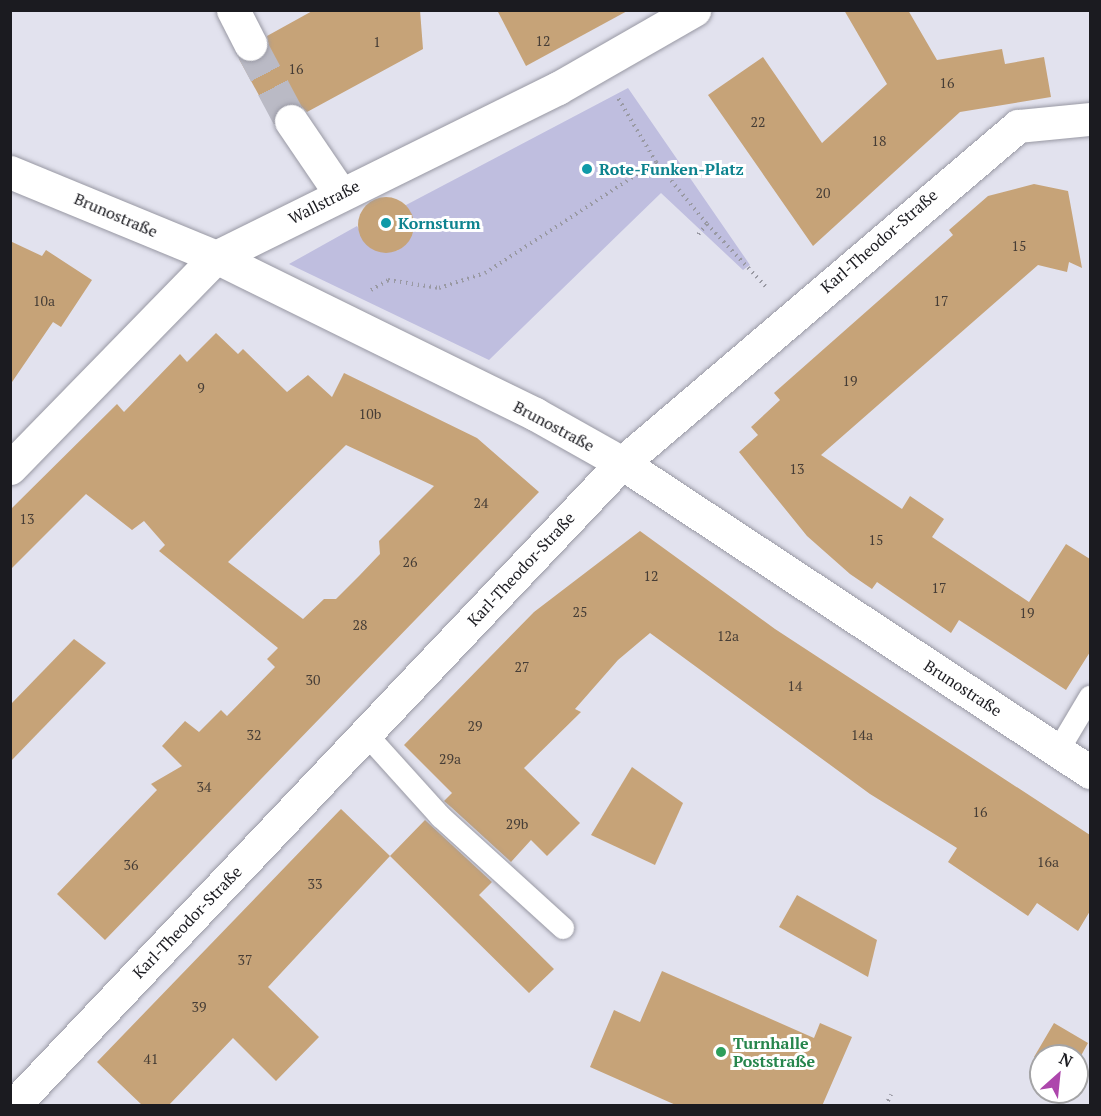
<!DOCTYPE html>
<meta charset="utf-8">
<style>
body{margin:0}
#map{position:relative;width:1101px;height:1116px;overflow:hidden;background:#e2e2ee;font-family:"PT Serif",serif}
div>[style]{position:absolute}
.green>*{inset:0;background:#bfbedf}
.building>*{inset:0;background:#c6a378}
.round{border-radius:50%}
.street-tunnel>*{height:33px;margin-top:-16.5px;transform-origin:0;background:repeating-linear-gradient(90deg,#babac5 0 33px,transparent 0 49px)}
.path>*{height:4px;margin-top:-2px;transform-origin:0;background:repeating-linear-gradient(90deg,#9999a3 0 1.5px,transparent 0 6px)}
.roads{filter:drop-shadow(0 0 2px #9898a3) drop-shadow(0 0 2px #9898a3)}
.lane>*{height:22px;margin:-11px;padding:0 11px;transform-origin:11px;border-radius:11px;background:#fff}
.street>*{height:33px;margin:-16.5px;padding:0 16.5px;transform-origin:16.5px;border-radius:16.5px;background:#fff}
.dots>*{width:16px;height:16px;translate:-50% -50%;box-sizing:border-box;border:3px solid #fff;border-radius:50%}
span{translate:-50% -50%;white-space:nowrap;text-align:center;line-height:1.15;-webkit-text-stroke:6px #fff;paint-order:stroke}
.number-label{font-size:14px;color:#463d36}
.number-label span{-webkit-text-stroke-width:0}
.culture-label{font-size:16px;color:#0d838f;font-weight:700}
.left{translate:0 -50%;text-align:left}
.street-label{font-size:16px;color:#1b1b20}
.leisure-label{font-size:16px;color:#27864d;font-weight:700}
.frame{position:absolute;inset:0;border:12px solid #1b1b20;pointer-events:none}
.north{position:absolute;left:1029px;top:1044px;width:60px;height:60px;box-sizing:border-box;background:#fff;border:2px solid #a4a4a6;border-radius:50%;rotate:27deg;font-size:16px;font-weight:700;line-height:24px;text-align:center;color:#1b1b20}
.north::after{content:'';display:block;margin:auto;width:21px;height:27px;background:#ad47ac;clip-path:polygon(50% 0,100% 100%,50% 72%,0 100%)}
</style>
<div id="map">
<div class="green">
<i style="clip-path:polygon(628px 88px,750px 265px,743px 270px,661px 193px,489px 360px,289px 264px,357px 226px,371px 248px,397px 251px,413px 230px,406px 205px)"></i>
</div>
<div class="building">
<i style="clip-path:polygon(314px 10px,420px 10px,423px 49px,307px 112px,299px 104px,281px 105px,273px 121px,239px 59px,259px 60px,269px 46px,267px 36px)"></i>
<i style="clip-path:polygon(497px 10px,629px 10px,526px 66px)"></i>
<i style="clip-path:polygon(844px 10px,908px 10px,937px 60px,1002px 49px,1005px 64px,1044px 57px,1051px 97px,960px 112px,813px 246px,708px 95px,763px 57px,822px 143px,887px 84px)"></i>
<i style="clip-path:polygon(1034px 184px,1068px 191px,1082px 268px,1069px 262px,1067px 272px,1038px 265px,821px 455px,902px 509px,910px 496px,944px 519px,932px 537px,1029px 602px,1066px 544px,1090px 559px,1090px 652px,1066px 690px,959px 620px,951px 633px,877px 582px,872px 589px,850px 574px,807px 536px,739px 452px,758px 435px,751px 427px,780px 400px,774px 393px,953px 235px,949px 230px,988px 196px)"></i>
<i class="round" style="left:358px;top:197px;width:56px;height:56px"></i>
<i style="clip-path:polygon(10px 241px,42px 256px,46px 250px,92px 280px,61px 327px,53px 322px,10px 385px)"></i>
<i style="clip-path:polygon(evenodd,216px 333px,238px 354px,243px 349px,287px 392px,308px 375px,332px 397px,344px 373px,477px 438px,539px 492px,105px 940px,57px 894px,157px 790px,151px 784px,182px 766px,162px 746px,185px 721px,199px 732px,221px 710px,227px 716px,275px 667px,267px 659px,278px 648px,159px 551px,165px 545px,144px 521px,132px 530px,86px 494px,10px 570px,10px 510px,117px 404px,124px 412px,180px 354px,187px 362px,216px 333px,346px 445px,434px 486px,379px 541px,380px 554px,359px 576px,336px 599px,324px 599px,303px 619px,228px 562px,346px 445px)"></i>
<i style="clip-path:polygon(640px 531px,775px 629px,1090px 835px,1090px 911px,1078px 931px,1037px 903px,1028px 916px,948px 862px,957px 848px,870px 794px,650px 633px,618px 660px,575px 709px,581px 712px,524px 768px,580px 823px,547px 856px,531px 840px,511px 862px,451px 807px,444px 801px,452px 793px,404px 745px,534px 612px)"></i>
<i style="clip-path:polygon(74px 639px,106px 663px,10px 762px,10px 705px)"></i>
<i style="clip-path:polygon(632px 767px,683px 803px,655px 865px,591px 835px)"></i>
<i style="clip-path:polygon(341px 809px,390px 856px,268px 987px,319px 1037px,276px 1081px,233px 1038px,168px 1106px,143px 1106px,97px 1062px)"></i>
<i style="clip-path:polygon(425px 820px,492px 882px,479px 895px,554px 969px,529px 993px,390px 856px)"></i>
<i style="clip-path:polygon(797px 895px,877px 940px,868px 977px,779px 927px)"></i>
<i style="clip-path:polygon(662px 971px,814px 1038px,820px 1023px,852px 1037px,822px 1106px,678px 1106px,590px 1067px,614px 1010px,640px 1022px)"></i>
<i style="clip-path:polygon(1054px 1023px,1088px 1043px,1077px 1063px,1077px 1056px,1041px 1056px,1041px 1062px,1034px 1057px)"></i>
</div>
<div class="street-tunnel">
<i style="left:250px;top:44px;width:87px;rotate:62deg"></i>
</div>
<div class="path">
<i style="left:656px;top:162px;width:80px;rotate:50.6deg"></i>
<i style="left:707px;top:224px;width:16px;rotate:130deg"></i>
<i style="left:707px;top:224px;width:89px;rotate:46.8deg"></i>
<i style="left:371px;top:290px;width:20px;rotate:-30deg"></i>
<i style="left:388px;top:280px;width:52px;rotate:8.9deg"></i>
<i style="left:439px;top:288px;width:48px;rotate:-18.1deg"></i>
<i style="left:485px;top:273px;width:204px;rotate:-33deg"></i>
<i style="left:656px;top:162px;width:74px;rotate:-120.7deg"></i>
<i style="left:885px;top:1106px;width:13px;rotate:-61deg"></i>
</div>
<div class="roads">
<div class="lane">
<i style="left:366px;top:734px;width:112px;rotate:47.9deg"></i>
<i style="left:441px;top:817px;width:165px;rotate:42.3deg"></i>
<i style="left:1058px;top:751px;width:63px;rotate:-59.3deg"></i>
</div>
<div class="street">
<i style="left:233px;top:10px;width:38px;rotate:63deg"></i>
<i style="left:291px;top:121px;width:87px;rotate:55.8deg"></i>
<i style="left:10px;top:172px;width:223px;rotate:22.4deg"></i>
<i style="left:216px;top:257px;width:356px;rotate:26.2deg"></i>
<i style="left:535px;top:414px;width:100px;rotate:29.4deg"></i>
<i style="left:622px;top:463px;width:561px;rotate:33.44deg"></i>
<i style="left:10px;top:468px;width:295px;rotate:-45.7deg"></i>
<i style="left:216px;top:257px;width:381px;rotate:-26.3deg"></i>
<i style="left:558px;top:88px;width:157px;rotate:-29.8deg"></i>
<i style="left:13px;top:1106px;width:886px;rotate:-46.56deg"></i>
<i style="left:622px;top:463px;width:520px;rotate:-40.4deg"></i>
<i style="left:1018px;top:126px;width:72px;rotate:-5.6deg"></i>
</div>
</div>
<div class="dots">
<i style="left:587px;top:169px;background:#0f9aa8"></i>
<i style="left:386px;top:223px;background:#0f9aa8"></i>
<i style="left:721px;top:1052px;background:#2e9e5b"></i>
</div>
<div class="number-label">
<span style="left:543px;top:41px">12</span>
<span style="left:377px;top:42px">1</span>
<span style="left:296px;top:69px">16</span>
<span style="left:947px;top:83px">16</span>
<span style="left:758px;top:122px">22</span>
<span style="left:879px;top:141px">18</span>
<span style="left:823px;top:193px">20</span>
<span style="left:1019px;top:246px">15</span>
<span style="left:44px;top:301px">10a</span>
<span style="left:941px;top:301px">17</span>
<span style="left:850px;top:381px">19</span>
<span style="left:201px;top:388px">9</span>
<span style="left:370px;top:414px">10b</span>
<span style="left:797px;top:469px">13</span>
<span style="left:481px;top:503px">24</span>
<span style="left:27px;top:519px">13</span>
<span style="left:876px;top:540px">15</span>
<span style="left:410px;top:562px">26</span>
<span style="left:651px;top:576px">12</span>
<span style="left:939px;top:588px">17</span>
<span style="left:580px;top:612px">25</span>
<span style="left:1027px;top:613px">19</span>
<span style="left:360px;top:625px">28</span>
<span style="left:728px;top:636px">12a</span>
<span style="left:522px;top:667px">27</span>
<span style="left:313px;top:680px">30</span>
<span style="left:795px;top:686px">14</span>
<span style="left:475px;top:726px">29</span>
<span style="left:254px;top:735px">32</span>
<span style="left:862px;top:735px">14a</span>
<span style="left:450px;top:759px">29a</span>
<span style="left:204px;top:787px">34</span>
<span style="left:980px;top:812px">16</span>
<span style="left:517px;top:824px">29b</span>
<span style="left:1048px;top:862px">16a</span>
<span style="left:131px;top:865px">36</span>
<span style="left:315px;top:884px">33</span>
<span style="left:245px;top:960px">37</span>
<span style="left:199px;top:1007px">39</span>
<span style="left:151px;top:1059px">41</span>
</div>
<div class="culture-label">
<span class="left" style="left:599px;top:169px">Rote-Funken-Platz</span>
<span class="left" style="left:398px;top:223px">Kornsturm</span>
</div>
<div class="street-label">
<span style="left:324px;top:202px;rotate:-27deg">Wallstraße</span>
<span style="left:116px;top:215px;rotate:23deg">Brunostraße</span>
<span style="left:879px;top:241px;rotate:-41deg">Karl-Theodor-Straße</span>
<span style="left:554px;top:426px;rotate:28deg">Brunostraße</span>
<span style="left:521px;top:569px;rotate:-47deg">Karl-Theodor-Straße</span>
<span style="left:963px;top:688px;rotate:33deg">Brunostraße</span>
<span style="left:187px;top:922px;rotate:-46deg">Karl-Theodor-Straße</span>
</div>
<div class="leisure-label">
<span class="left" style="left:733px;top:1052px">Turnhalle<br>Poststraße</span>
</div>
<div class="frame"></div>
<div class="north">N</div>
</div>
